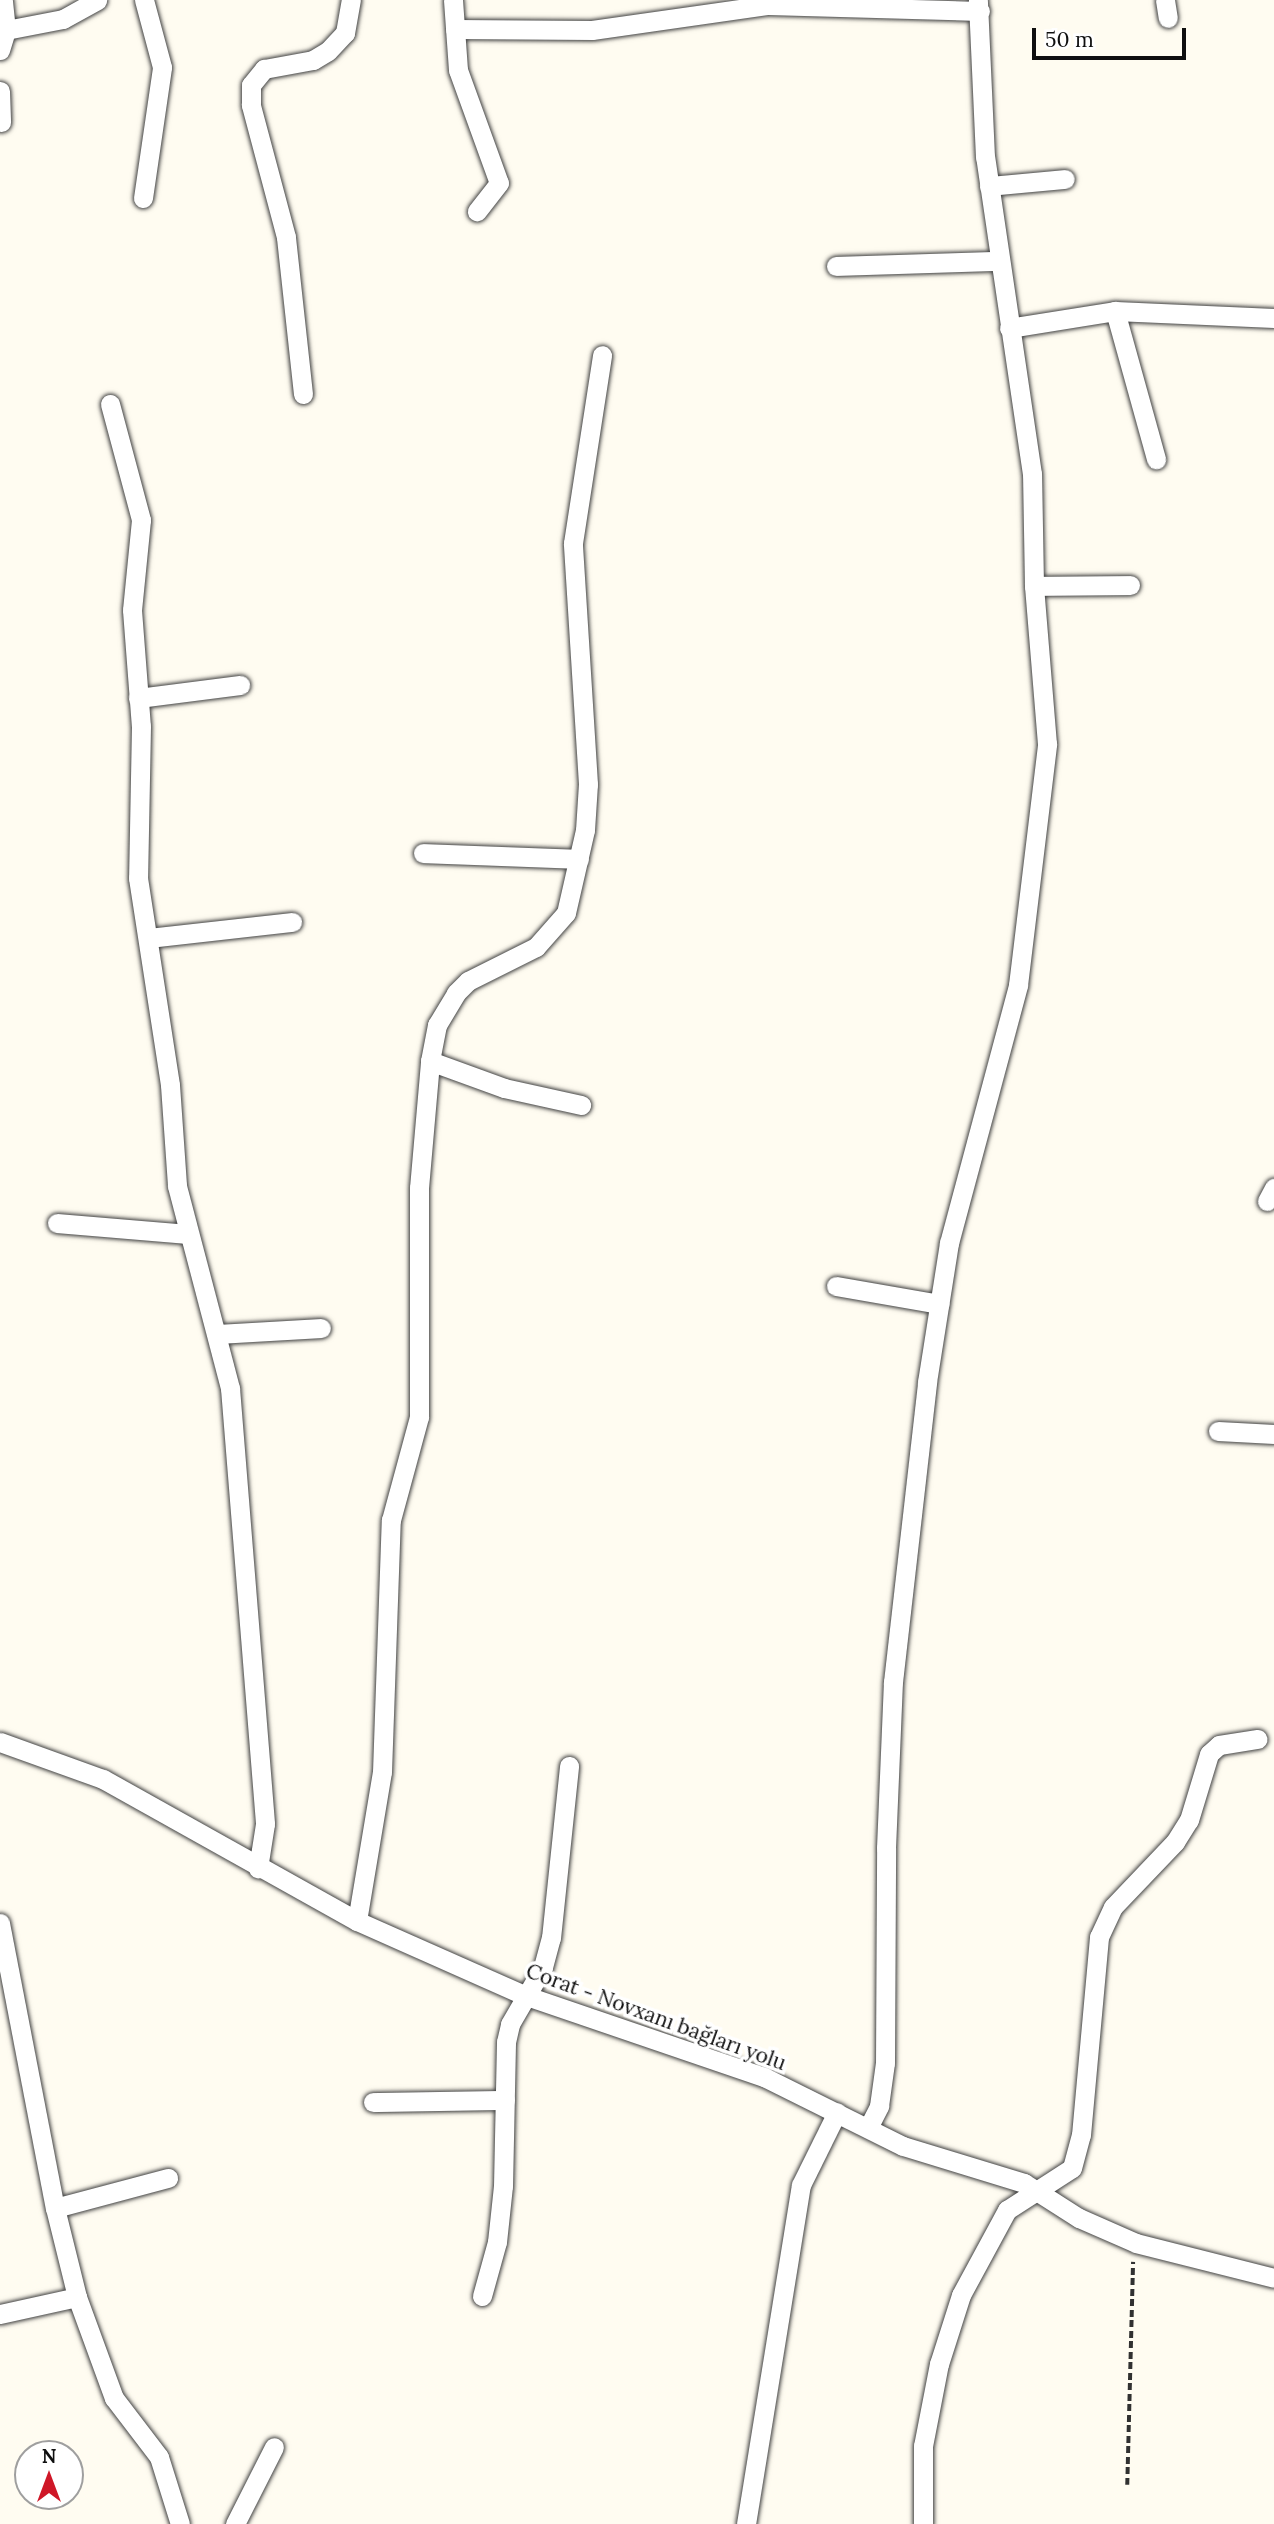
<!DOCTYPE html>
<meta charset="utf-8">
<style>
body{margin:0}
#map{position:relative;width:1274px;height:2524px;overflow:hidden;background:#fffcf1;font-family:Lora,serif}
div>[style]{position:absolute}
.path>*{height:3.5px;margin-top:-1.75px;transform-origin:0;background:repeating-linear-gradient(90deg,#313131 0 7px,transparent 0 10.5px)}
.roads{filter:drop-shadow(0 0 2px #424242) drop-shadow(0 0 2px #424242)}
.minor>*{height:19px;margin:-9.5px;padding:0 9.5px;transform-origin:9.5px;border-radius:9.5px;background:#fff}
span{translate:-50% -50%;white-space:nowrap;text-align:center;line-height:1.15;-webkit-text-stroke:7px #fff;paint-order:stroke}
.street-label{font-size:21px;color:#0f0f0f}
.north{position:absolute;left:14px;top:2440px;width:70px;height:70px;box-sizing:border-box;background:#fff;border:2px solid #9f9f9f;border-radius:50%;rotate:0deg;font-size:19px;font-weight:700;line-height:28px;text-align:center;color:#0f0f0f}
.north::after{content:'';display:block;margin:auto;width:24px;height:32px;background:#cf1727;clip-path:polygon(50% 0,100% 100%,50% 72%,0 100%)}
.scale{position:absolute;left:1032px;top:28px;width:154px;height:32px;box-sizing:border-box;border:4px solid #0f0f0f;border-top:0;padding-left:9px;font-size:21px;line-height:24px;white-space:nowrap;color:#0f0f0f;-webkit-text-stroke:5px #fff;paint-order:stroke}
</style>
<div id="map">
<div class="path">
<i style="left:1127px;top:2485px;width:223px;rotate:-88.5deg"></i>
</div>
<div class="roads">
<div class="minor">
<i style="left:453px;top:0;width:70px;rotate:85.9deg"></i>
<i style="left:458px;top:70px;width:120px;rotate:70.1deg"></i>
<i style="left:499px;top:183px;width:36px;rotate:128deg"></i>
<i style="left:1165px;top:0;width:18px;rotate:81deg"></i>
<i style="left:455px;top:29px;width:137px;rotate:0.4deg"></i>
<i style="left:592px;top:30px;width:178px;rotate:-8.1deg"></i>
<i style="left:768px;top:5px;width:212px;rotate:1.6deg"></i>
<i style="left:6px;top:30px;width:58px;rotate:-10.9deg"></i>
<i style="left:63px;top:19px;width:39px;rotate:-29deg"></i>
<i style="left:0;top:50px;width:21px;rotate:-73deg"></i>
<i style="left:6px;top:30px;width:30px;rotate:-96deg"></i>
<i style="left:0;top:91px;width:31px;rotate:88deg"></i>
<i style="left:989px;top:186px;width:76px;rotate:-5.3deg"></i>
<i style="left:143px;top:198px;width:132px;rotate:-81.7deg"></i>
<i style="left:162px;top:67px;width:69px;rotate:-105deg"></i>
<i style="left:836px;top:266px;width:163px;rotate:-1.8deg"></i>
<i style="left:1115px;top:311px;width:154px;rotate:74.5deg"></i>
<i style="left:1009px;top:328px;width:107px;rotate:-9.1deg"></i>
<i style="left:1115px;top:311px;width:159px;rotate:2.5deg"></i>
<i style="left:303px;top:394px;width:158px;rotate:-96.2deg"></i>
<i style="left:286px;top:237px;width:137px;rotate:-104.9deg"></i>
<i style="left:251px;top:105px;width:20px;rotate:-90deg"></i>
<i style="left:251px;top:85px;width:21px;rotate:-51deg"></i>
<i style="left:264px;top:69px;width:50px;rotate:-10.4deg"></i>
<i style="left:313px;top:60px;width:17px;rotate:-31deg"></i>
<i style="left:328px;top:51px;width:25px;rotate:-47deg"></i>
<i style="left:345px;top:33px;width:34px;rotate:-80deg"></i>
<i style="left:110px;top:404px;width:120px;rotate:75deg"></i>
<i style="left:141px;top:520px;width:90px;rotate:95.7deg"></i>
<i style="left:132px;top:610px;width:116px;rotate:85.6deg"></i>
<i style="left:141px;top:726px;width:152px;rotate:91.1deg"></i>
<i style="left:138px;top:878px;width:209px;rotate:81.2deg"></i>
<i style="left:170px;top:1085px;width:101px;rotate:86deg"></i>
<i style="left:177px;top:1186px;width:209px;rotate:75.3deg"></i>
<i style="left:230px;top:1388px;width:437px;rotate:85.4deg"></i>
<i style="left:265px;top:1824px;width:45px;rotate:99deg"></i>
<i style="left:1034px;top:586px;width:96px;rotate:-0.6deg"></i>
<i style="left:138px;top:698px;width:103px;rotate:-7.3deg"></i>
<i style="left:423px;top:853px;width:156px;rotate:2.2deg"></i>
<i style="left:149px;top:938px;width:144px;rotate:-6.4deg"></i>
<i style="left:430px;top:1061px;width:79px;rotate:20deg"></i>
<i style="left:504px;top:1088px;width:79px;rotate:12.4deg"></i>
<i style="left:1267px;top:1201px;width:15px;rotate:-62deg"></i>
<i style="left:57px;top:1223px;width:131px;rotate:4.8deg"></i>
<i style="left:836px;top:1286px;width:105px;rotate:9.9deg"></i>
<i style="left:218px;top:1334px;width:103px;rotate:-3.3deg"></i>
<i style="left:1218px;top:1431px;width:56px;rotate:3.1deg"></i>
<i style="left:0;top:1742px;width:109px;rotate:19.8deg"></i>
<i style="left:103px;top:1779px;width:291px;rotate:29.2deg"></i>
<i style="left:357px;top:1921px;width:183px;rotate:23.9deg"></i>
<i style="left:524px;top:1995px;width:254px;rotate:18.9deg"></i>
<i style="left:764px;top:2077px;width:155px;rotate:26.4deg"></i>
<i style="left:903px;top:2146px;width:127px;rotate:17deg"></i>
<i style="left:1024px;top:2183px;width:65px;rotate:32.5deg"></i>
<i style="left:1079px;top:2218px;width:62px;rotate:23.7deg"></i>
<i style="left:1136px;top:2243px;width:142px;rotate:14.2deg"></i>
<i style="left:357px;top:1921px;width:151px;rotate:-80.5deg"></i>
<i style="left:382px;top:1772px;width:252px;rotate:-88deg"></i>
<i style="left:391px;top:1520px;width:107px;rotate:-74.8deg"></i>
<i style="left:419px;top:1417px;width:229px;rotate:-90deg"></i>
<i style="left:419px;top:1188px;width:127px;rotate:-85deg"></i>
<i style="left:430px;top:1061px;width:37px;rotate:-79deg"></i>
<i style="left:437px;top:1025px;width:37px;rotate:-59deg"></i>
<i style="left:456px;top:993px;width:17px;rotate:-45deg"></i>
<i style="left:468px;top:981px;width:76px;rotate:-26.6deg"></i>
<i style="left:536px;top:947px;width:45px;rotate:-48.6deg"></i>
<i style="left:566px;top:913px;width:85px;rotate:-77.1deg"></i>
<i style="left:585px;top:830px;width:46px;rotate:-86.3deg"></i>
<i style="left:588px;top:784px;width:241px;rotate:-93.6deg"></i>
<i style="left:573px;top:543px;width:190px;rotate:-81.2deg"></i>
<i style="left:0;top:1923px;width:290px;rotate:79.1deg"></i>
<i style="left:55px;top:2208px;width:92px;rotate:76.1deg"></i>
<i style="left:77px;top:2297px;width:108px;rotate:69.9deg"></i>
<i style="left:114px;top:2398px;width:74px;rotate:52.7deg"></i>
<i style="left:159px;top:2457px;width:70px;rotate:72.6deg"></i>
<i style="left:373px;top:2102px;width:132px;rotate:-0.9deg"></i>
<i style="left:868px;top:2128px;width:25px;rotate:-63deg"></i>
<i style="left:879px;top:2106px;width:43px;rotate:-82.1deg"></i>
<i style="left:885px;top:2063px;width:215px;rotate:-89.7deg"></i>
<i style="left:886px;top:1848px;width:166px;rotate:-87.6deg"></i>
<i style="left:893px;top:1682px;width:302px;rotate:-83.5deg"></i>
<i style="left:927px;top:1382px;width:141px;rotate:-81deg"></i>
<i style="left:949px;top:1243px;width:267px;rotate:-75deg"></i>
<i style="left:1018px;top:985px;width:243px;rotate:-83.1deg"></i>
<i style="left:1047px;top:744px;width:159px;rotate:-94.7deg"></i>
<i style="left:1034px;top:586px;width:112px;rotate:-91deg"></i>
<i style="left:1032px;top:474px;width:320px;rotate:-98.4deg"></i>
<i style="left:985px;top:157px;width:157px;rotate:-92.6deg"></i>
<i style="left:55px;top:2208px;width:117px;rotate:-14.9deg"></i>
<i style="left:482px;top:2296px;width:56px;rotate:-74.5deg"></i>
<i style="left:497px;top:2242px;width:56px;rotate:-83.9deg"></i>
<i style="left:503px;top:2186px;width:144px;rotate:-88.8deg"></i>
<i style="left:506px;top:2042px;width:18px;rotate:-77deg"></i>
<i style="left:510px;top:2024px;width:66px;rotate:-59.9deg"></i>
<i style="left:543px;top:1967px;width:30px;rotate:-75deg"></i>
<i style="left:551px;top:1938px;width:173px;rotate:-84deg"></i>
<i style="left:0;top:2314px;width:79px;rotate:-12.4deg"></i>
<i style="left:235px;top:2524px;width:86px;rotate:-63.1deg"></i>
<i style="left:746px;top:2524px;width:343px;rotate:-80.8deg"></i>
<i style="left:801px;top:2185px;width:81px;rotate:-63.7deg"></i>
<i style="left:923px;top:2524px;width:78px;rotate:-90deg"></i>
<i style="left:923px;top:2446px;width:84px;rotate:-79deg"></i>
<i style="left:939px;top:2364px;width:72px;rotate:-72.3deg"></i>
<i style="left:961px;top:2295px;width:97px;rotate:-61.6deg"></i>
<i style="left:1007px;top:2210px;width:77px;rotate:-32.9deg"></i>
<i style="left:1072px;top:2168px;width:34px;rotate:-75deg"></i>
<i style="left:1081px;top:2135px;width:199px;rotate:-84.8deg"></i>
<i style="left:1099px;top:1937px;width:33px;rotate:-65deg"></i>
<i style="left:1113px;top:1907px;width:90px;rotate:-46.4deg"></i>
<i style="left:1175px;top:1842px;width:26px;rotate:-58deg"></i>
<i style="left:1189px;top:1820px;width:69px;rotate:-73.1deg"></i>
<i style="left:1209px;top:1754px;width:13px;rotate:-42deg"></i>
<i style="left:1219px;top:1745px;width:39px;rotate:-9deg"></i>
</div>
</div>
<div class="street-label">
<span style="left:656px;top:2017px;rotate:20deg">Corat - Novxanı bağları yolu</span>
</div>
<div class="north">N</div>
<div class="scale">50 m</div>
</div>
